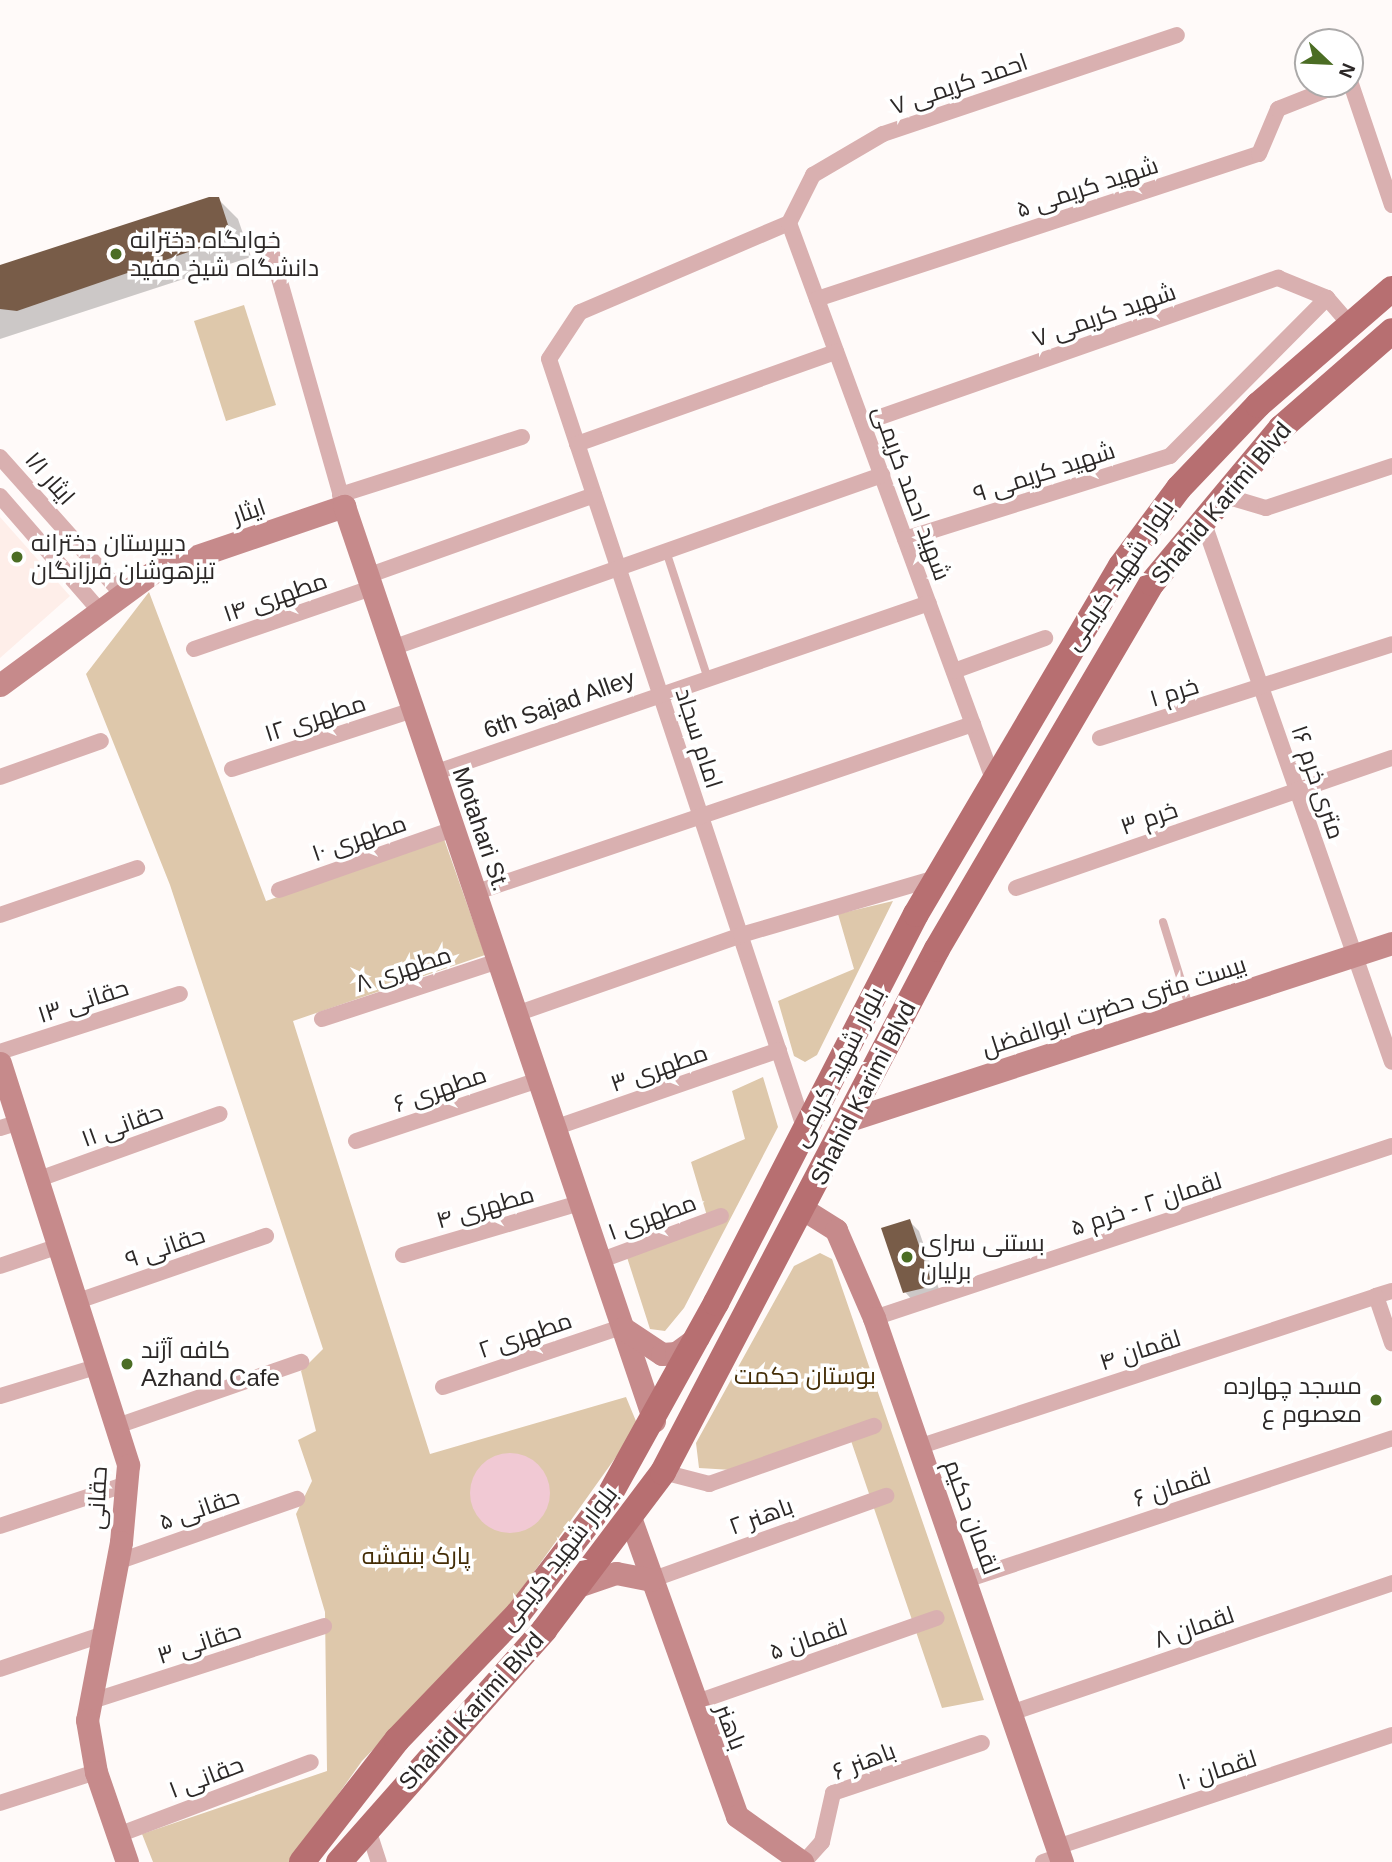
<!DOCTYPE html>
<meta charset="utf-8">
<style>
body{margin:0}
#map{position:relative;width:1392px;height:1862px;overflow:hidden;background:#fffaf9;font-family:Helvetica,Cairo,sans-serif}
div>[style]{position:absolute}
.built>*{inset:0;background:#feeee9}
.green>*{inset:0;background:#dec8ab}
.water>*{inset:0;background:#f1c9d4}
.round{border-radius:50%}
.shadow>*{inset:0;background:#0003}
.building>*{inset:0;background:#785c48}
.lane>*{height:8px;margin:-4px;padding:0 4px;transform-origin:4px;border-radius:4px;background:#d9b0b0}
.street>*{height:16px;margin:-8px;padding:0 8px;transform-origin:8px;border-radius:8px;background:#d9b0b0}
.secondary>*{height:23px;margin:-11.5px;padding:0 11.5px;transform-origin:11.5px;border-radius:11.5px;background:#c68a8b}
.primary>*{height:26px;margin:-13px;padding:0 13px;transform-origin:13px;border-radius:13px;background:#b76f71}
.dots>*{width:19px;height:19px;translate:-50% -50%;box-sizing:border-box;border:4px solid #fff;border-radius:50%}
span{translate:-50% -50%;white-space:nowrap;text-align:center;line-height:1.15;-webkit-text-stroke:7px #fff;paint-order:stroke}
.street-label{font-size:24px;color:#2c2827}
.poi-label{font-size:24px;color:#2c2827}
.left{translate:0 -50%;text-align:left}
.right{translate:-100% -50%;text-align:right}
.park-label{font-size:24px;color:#442d06}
.north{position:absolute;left:1294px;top:28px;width:70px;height:70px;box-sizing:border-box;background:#fff;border:2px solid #aba9a9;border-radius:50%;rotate:113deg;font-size:19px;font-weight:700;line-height:28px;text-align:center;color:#2c2827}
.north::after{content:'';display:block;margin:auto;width:24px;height:32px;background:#4b6d24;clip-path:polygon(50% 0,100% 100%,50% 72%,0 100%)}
</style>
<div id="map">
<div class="built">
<i style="clip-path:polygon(0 517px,70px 596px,0 658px)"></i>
</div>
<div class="green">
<i style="clip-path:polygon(244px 305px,276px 405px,226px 421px,194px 321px)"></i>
<i style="clip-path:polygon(149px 592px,266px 901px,444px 839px,485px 955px,293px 1021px,430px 1454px,626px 1397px,638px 1426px,507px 1610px,362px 1761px,290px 1862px,153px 1862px,142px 1834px,327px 1771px,325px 1612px,296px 1514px,312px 1481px,298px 1440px,316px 1431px,301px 1371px,323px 1349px,170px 885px,86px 674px)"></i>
<i style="clip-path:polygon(893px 901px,817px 1055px,805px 1062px,794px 1056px,778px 1001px,854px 969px,838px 914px)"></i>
<i style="clip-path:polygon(763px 1077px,778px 1127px,684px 1308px,665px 1331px,650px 1329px,624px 1248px,707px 1216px,691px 1162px,745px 1139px,732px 1091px)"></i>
<i style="clip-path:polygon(820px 1253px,832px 1259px,984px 1700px,942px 1708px,847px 1429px,732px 1470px,699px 1468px,696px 1443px,794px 1266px)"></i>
</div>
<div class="water">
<i class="round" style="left:470px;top:1453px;width:80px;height:80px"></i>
</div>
<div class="shadow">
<i style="clip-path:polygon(218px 199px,238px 219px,251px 257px,0 339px,0 270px)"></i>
<i style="clip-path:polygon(909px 1221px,919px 1231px,941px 1295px,914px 1302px,905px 1292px)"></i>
</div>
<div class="building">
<i style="clip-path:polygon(209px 197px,219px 197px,232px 237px,17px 311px,0 309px,0 265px)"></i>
<i style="clip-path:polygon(910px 1219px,933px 1286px,903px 1293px,881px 1228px)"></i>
</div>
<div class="lane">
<i style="left:666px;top:551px;width:132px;rotate:71.8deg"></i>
<i style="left:1163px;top:922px;width:88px;rotate:72.8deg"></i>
</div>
<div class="street">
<i style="left:1350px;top:81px;width:131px;rotate:71.3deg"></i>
<i style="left:789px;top:223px;width:227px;rotate:156.9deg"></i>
<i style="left:580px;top:312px;width:56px;rotate:123.4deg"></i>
<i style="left:549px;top:359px;width:812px;rotate:71.63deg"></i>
<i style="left:789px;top:223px;width:592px;rotate:69.85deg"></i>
<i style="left:789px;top:223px;width:54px;rotate:-63.4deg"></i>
<i style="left:813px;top:175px;width:81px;rotate:-30.4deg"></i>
<i style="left:883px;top:134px;width:310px;rotate:-18.6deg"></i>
<i style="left:271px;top:250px;width:266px;rotate:74.1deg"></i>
<i style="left:817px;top:299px;width:465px;rotate:-18.2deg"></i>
<i style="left:1259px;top:154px;width:49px;rotate:-67.1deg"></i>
<i style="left:1278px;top:109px;width:68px;rotate:-21.6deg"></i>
<i style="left:863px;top:423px;width:440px;rotate:-19.3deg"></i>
<i style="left:1278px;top:278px;width:53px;rotate:22.2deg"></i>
<i style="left:1327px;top:298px;width:33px;rotate:49deg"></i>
<i style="left:577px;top:444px;width:275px;rotate:-19.6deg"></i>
<i style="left:0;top:457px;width:182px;rotate:48.3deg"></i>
<i style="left:340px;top:495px;width:191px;rotate:-17.7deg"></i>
<i style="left:1222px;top:495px;width:46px;rotate:16.5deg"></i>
<i style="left:1266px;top:508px;width:133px;rotate:-18.4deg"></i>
<i style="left:0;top:496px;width:151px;rotate:49deg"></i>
<i style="left:1202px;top:518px;width:576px;rotate:70.75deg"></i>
<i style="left:905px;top:539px;width:278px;rotate:-17.4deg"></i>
<i style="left:1170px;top:456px;width:223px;rotate:-45.2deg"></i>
<i style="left:367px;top:576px;width:241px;rotate:-19.6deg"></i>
<i style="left:392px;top:648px;width:520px;rotate:-19.45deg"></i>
<i style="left:194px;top:649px;width:187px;rotate:-19deg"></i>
<i style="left:954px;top:671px;width:97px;rotate:-19.9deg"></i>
<i style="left:1100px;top:738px;width:307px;rotate:-17.8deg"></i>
<i style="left:232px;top:769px;width:189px;rotate:-18.1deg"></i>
<i style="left:434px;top:773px;width:523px;rotate:-18.95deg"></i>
<i style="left:0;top:777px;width:107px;rotate:-19.6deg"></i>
<i style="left:1016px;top:888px;width:398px;rotate:-19.1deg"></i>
<i style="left:279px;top:890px;width:184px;rotate:-19.3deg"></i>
<i style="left:474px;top:893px;width:527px;rotate:-18.71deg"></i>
<i style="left:0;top:915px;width:145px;rotate:-18.9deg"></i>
<i style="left:516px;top:1014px;width:238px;rotate:-19.3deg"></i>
<i style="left:741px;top:935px;width:203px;rotate:-16.3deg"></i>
<i style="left:322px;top:1019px;width:185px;rotate:-18.2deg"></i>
<i style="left:0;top:1052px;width:189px;rotate:-17.9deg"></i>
<i style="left:0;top:1128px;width:21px;rotate:-17deg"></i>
<i style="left:554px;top:1128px;width:238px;rotate:-19.1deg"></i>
<i style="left:356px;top:1141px;width:192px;rotate:-18.5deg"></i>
<i style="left:39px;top:1179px;width:192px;rotate:-19.8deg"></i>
<i style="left:403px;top:1255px;width:184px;rotate:-16.4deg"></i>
<i style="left:599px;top:1261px;width:130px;rotate:-20.2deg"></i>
<i style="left:0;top:1266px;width:65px;rotate:-18.7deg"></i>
<i style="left:1392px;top:1291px;width:17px;rotate:163deg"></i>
<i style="left:1376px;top:1296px;width:50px;rotate:71.2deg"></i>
<i style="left:78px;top:1301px;width:199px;rotate:-19.1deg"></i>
<i style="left:874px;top:1318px;width:546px;rotate:-18.37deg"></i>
<i style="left:443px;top:1387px;width:188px;rotate:-18.6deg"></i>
<i style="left:0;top:1396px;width:103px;rotate:-16.9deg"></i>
<i style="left:120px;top:1425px;width:192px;rotate:-19.2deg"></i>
<i style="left:918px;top:1447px;width:482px;rotate:-18.2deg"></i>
<i style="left:663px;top:1472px;width:48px;rotate:14.6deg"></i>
<i style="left:709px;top:1484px;width:175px;rotate:-19.4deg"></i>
<i style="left:0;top:1526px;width:134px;rotate:-18.3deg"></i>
<i style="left:117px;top:1562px;width:191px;rotate:-19.3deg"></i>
<i style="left:651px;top:1580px;width:250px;rotate:-19.7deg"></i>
<i style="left:966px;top:1580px;width:449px;rotate:-18.4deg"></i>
<i style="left:0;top:1669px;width:107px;rotate:-18.6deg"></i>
<i style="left:89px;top:1702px;width:247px;rotate:-17.9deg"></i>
<i style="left:694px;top:1703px;width:257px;rotate:-19.3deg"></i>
<i style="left:1011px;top:1713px;width:403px;rotate:-18.8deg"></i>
<i style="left:0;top:1803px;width:101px;rotate:-17.9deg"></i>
<i style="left:367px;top:1826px;width:38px;rotate:72deg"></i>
<i style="left:118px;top:1835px;width:206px;rotate:-20.7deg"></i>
<i style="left:1057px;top:1847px;width:353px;rotate:-18.5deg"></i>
<i style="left:804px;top:1862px;width:27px;rotate:-48deg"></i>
<i style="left:822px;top:1842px;width:50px;rotate:-77.3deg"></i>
<i style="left:833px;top:1793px;width:157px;rotate:-18.6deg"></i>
<i style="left:1043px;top:1862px;width:18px;rotate:-19deg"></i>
</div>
<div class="secondary">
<i style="left:0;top:685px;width:194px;rotate:-36.4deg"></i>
<i style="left:156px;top:570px;width:199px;rotate:-18.8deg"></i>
<i style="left:344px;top:506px;width:966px;rotate:71.28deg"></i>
<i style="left:0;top:1063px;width:422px;rotate:72.3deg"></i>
<i style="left:128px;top:1465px;width:77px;rotate:95.2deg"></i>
<i style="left:121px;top:1542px;width:181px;rotate:100.8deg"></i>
<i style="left:87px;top:1720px;width:53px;rotate:80.2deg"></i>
<i style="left:96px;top:1772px;width:95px;rotate:71deg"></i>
<i style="left:852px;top:1119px;width:568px;rotate:-18.05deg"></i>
<i style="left:803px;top:1209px;width:39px;rotate:32deg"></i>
<i style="left:836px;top:1230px;width:96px;rotate:66.6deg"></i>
<i style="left:874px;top:1318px;width:576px;rotate:70.94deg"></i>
<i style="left:623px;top:1328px;width:47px;rotate:33.7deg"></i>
<i style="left:662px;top:1354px;width:14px;rotate:-4deg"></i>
<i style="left:676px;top:1353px;width:27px;rotate:-36deg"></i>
<i style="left:631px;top:1520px;width:314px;rotate:70.3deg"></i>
<i style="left:737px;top:1816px;width:80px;rotate:35.3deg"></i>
<i style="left:581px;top:1585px;width:37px;rotate:-19deg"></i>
<i style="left:616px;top:1573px;width:36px;rotate:11deg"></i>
</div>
<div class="primary">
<i style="left:302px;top:1862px;width:155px;rotate:-52.1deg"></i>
<i style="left:397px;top:1740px;width:175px;rotate:-46.2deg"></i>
<i style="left:518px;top:1614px;width:149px;rotate:-52.4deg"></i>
<i style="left:609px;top:1496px;width:221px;rotate:-61deg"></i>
<i style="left:716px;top:1303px;width:437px;rotate:-62.8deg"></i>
<i style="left:916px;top:914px;width:404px;rotate:-59.5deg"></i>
<i style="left:1121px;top:566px;width:97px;rotate:-53.4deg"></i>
<i style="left:1179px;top:488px;width:115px;rotate:-46.4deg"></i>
<i style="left:1258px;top:405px;width:177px;rotate:-40.9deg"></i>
<i style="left:339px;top:1862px;width:310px;rotate:-48.5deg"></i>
<i style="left:544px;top:1630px;width:198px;rotate:-53deg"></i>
<i style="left:663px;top:1472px;width:590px;rotate:-62.35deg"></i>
<i style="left:937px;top:949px;width:424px;rotate:-59.6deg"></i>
<i style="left:1152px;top:583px;width:202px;rotate:-50.2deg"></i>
<i style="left:1281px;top:428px;width:147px;rotate:-41.1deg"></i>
</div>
<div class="dots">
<i style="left:116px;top:254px;background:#4b6d24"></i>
<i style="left:17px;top:557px;background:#4b6d24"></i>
<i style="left:907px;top:1257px;background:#4b6d24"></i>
<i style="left:127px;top:1364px;background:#4b6d24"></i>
<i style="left:1376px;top:1400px;background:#4b6d24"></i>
</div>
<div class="street-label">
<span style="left:959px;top:84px;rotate:-19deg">احمد کریمی ۷</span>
<span style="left:1087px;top:187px;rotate:-18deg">شهید کریمی ۵</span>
<span style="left:1104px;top:315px;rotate:-19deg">شهید کریمی ۷</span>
<span style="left:1044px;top:472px;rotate:-18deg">شهید کریمی ۹</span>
<span style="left:50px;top:478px;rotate:49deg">ایثار ۱/۱</span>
<span style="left:912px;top:493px;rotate:70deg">شهید احمد کریمی</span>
<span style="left:1221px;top:503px;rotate:-50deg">Shahid Karimi Blvd</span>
<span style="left:249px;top:511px;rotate:-19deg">ایثار</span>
<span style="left:1119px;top:575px;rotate:-56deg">بلوار شهید کریمی</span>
<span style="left:275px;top:597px;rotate:-19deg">مطهری ۱۴</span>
<span style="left:1174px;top:692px;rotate:-17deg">خرم ۱</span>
<span style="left:559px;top:704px;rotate:-20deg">6th Sajad Alley</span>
<span style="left:315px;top:718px;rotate:-18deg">مطهری ۱۲</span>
<span style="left:699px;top:738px;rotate:72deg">امام سجاد</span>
<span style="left:1318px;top:782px;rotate:71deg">۱۶ متری خرم</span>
<span style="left:1149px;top:818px;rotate:-19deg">خرم ۳</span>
<span style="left:481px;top:829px;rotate:71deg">Motahari St.</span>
<span style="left:359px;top:838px;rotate:-19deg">مطهری ۱۰</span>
<span style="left:403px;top:969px;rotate:-18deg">مطهری ۸</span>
<span style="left:83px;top:1001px;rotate:-18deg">حقانی ۱۳</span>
<span style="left:1114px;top:1006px;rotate:-18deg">بیست متری حضرت ابوالفضل</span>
<span style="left:838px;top:1067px;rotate:-63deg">بلوار شهید کریمی</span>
<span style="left:659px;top:1068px;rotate:-19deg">مطهری ۳</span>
<span style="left:440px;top:1089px;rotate:-19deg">مطهری ۶</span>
<span style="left:863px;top:1093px;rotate:-63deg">Shahid Karimi Blvd</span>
<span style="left:122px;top:1125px;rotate:-20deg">حقانی ۱۱</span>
<span style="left:1146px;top:1204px;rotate:-18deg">لقمان ۲ - خرم ۵</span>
<span style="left:485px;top:1207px;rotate:-16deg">مطهری ۴</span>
<span style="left:652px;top:1217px;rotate:-20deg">مطهری ۱</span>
<span style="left:165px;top:1247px;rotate:-19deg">حقانی ۹</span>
<span style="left:525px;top:1335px;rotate:-19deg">مطهری ۲</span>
<span style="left:1140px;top:1350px;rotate:-18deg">لقمان ۴</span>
<span style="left:1172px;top:1487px;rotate:-18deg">لقمان ۶</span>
<span style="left:97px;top:1498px;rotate:-87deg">حقانی</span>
<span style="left:199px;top:1509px;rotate:-19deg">حقانی ۵</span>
<span style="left:761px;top:1516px;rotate:-20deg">باهنر ۲</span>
<span style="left:972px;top:1517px;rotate:70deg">لقمان حکیم</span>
<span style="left:558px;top:1558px;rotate:-52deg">بلوار شهید کریمی</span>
<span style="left:1194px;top:1627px;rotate:-19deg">لقمان ۸</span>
<span style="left:808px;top:1639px;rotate:-19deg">لقمان ۵</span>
<span style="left:199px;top:1643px;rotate:-18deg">حقانی ۳</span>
<span style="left:471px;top:1711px;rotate:-48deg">Shahid Karimi Blvd</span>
<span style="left:731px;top:1727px;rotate:69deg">باهنر</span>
<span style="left:864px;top:1761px;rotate:-21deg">باهنر ۶</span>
<span style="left:1217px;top:1770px;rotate:-18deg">لقمان ۱۰</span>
<span style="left:206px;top:1777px;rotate:-21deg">حقانی ۱</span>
</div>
<div class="poi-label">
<span class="left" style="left:130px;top:254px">خوابگاه دخترانه<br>دانشگاه شیخ مفید</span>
<span class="left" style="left:31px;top:557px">دبیرستان دخترانه<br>تیزهوشان فرزانگان</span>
<span class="left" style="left:921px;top:1257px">بستنی سرای<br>برلیان</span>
<span class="left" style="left:141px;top:1364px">کافه آژند<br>Azhand Cafe</span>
<span class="right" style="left:1362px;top:1400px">مسجد چهارده<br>معصوم ع</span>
</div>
<div class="park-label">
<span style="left:805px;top:1376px">بوستان حکمت</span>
<span style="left:416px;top:1556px">پارک بنفشه</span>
</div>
<div class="north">N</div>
</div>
